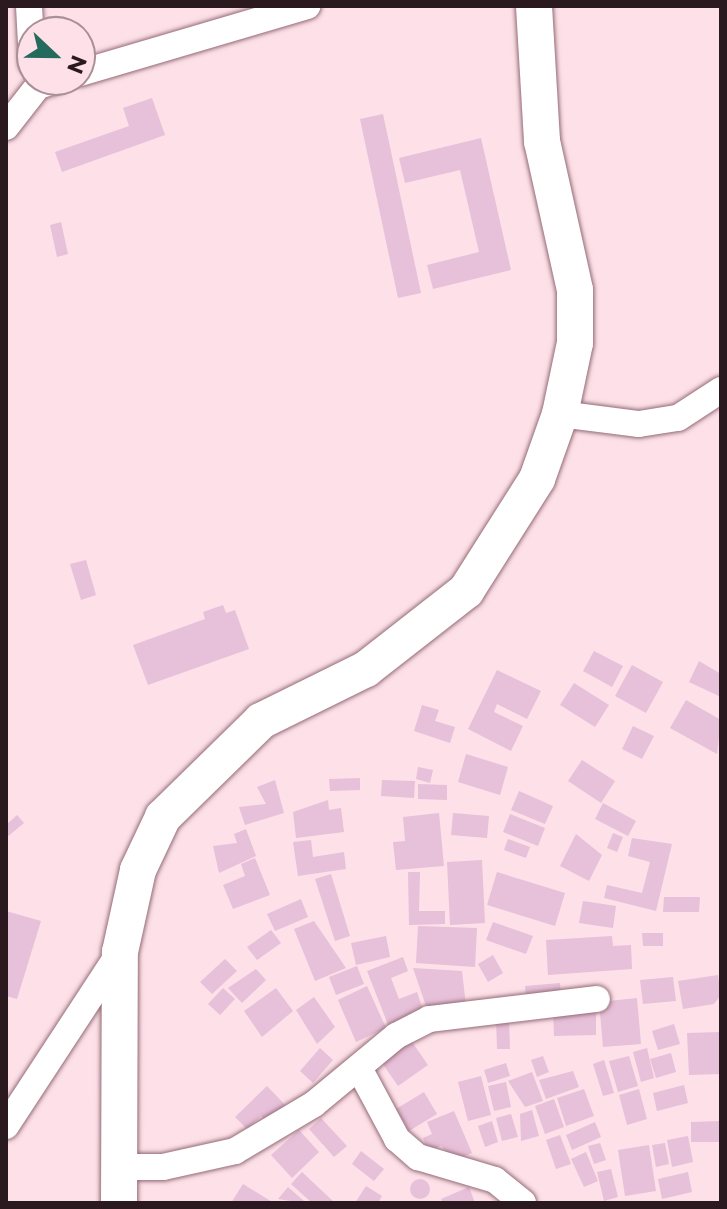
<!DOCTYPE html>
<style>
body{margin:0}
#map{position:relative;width:727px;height:1209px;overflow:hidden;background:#fde0e8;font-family:Montserrat,sans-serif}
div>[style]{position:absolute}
.building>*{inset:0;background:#e7c0d9}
.round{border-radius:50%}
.roads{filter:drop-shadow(0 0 2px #946b77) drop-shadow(0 0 2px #946b77)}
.minor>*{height:26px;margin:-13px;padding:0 13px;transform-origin:13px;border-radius:13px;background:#fff}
.highway>*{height:36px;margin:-18px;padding:0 18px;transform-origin:18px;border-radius:18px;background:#fff}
span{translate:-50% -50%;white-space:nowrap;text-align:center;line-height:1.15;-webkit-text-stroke:6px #fde0e8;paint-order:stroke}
.frame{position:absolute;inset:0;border:8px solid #2a191f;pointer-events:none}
.north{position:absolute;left:16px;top:16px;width:80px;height:80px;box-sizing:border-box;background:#fde0e8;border:2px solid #a99098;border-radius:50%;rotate:112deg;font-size:22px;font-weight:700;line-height:32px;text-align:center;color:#2a191f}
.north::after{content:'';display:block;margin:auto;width:28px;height:36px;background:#246a5d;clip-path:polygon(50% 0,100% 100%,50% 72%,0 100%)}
</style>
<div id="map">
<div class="building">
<i style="clip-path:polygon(152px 98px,165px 135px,62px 172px,55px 152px,129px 126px,123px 108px)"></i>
<i style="clip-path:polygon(383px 114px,421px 293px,398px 298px,360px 119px)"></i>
<i style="clip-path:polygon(481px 138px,511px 270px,433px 289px,427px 265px,479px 252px,460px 170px,405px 183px,399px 158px)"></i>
<i style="clip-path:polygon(61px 222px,68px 254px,57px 257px,50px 225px)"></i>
<i style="clip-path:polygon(86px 560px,96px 595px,81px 600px,70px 564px)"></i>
<i style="clip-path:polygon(223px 605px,226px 613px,235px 610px,249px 649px,148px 685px,133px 645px,205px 619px,203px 612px)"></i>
<i style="clip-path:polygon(594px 651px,623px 666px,612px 687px,583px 671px)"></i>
<i style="clip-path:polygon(699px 661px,721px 674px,721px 697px,689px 682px)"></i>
<i style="clip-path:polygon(632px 665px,663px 682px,646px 713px,615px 696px)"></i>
<i style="clip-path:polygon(497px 670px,541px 691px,527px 719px,497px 704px,494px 712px,523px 726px,511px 751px,468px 729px)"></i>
<i style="clip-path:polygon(574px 683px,609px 705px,595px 727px,560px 705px)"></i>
<i style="clip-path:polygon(686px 700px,721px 720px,717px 754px,670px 728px)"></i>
<i style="clip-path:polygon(422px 705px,439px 710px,435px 721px,455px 727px,450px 743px,414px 731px)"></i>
<i style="clip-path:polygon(633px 726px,654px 736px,642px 759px,622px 749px)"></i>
<i style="clip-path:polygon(466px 754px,508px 767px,500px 795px,458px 782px)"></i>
<i style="clip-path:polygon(582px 760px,615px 781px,601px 803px,568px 781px)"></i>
<i style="clip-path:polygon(418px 767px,433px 770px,430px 783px,416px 779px)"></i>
<i style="clip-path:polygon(360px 778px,360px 790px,330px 791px,329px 779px)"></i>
<i style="clip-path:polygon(275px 780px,284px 813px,245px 825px,239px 807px,266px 804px,257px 787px)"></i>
<i style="clip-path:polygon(382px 780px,415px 781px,414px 798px,381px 796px)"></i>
<i style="clip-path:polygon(418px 784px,447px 785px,447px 800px,418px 799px)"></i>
<i style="clip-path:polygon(519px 791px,553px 806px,545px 824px,511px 810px)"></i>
<i style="clip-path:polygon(328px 800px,329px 810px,341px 808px,344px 832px,296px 838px,293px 812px)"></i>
<i style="clip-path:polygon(603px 803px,636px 821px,628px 836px,595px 819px)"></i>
<i style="clip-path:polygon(439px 813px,444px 866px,396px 870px,393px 842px,405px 841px,403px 817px)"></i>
<i style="clip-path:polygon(453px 813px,489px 816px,487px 838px,451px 835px)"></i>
<i style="clip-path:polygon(510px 814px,545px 828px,538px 846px,503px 832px)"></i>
<i style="clip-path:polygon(17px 815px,24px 823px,6px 838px,6px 825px)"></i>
<i style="clip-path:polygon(246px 829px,256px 856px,219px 873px,213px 846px,237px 843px,234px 834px)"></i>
<i style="clip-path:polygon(613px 833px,623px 837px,617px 852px,607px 848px)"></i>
<i style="clip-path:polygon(576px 834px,602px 855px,589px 881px,560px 866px)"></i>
<i style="clip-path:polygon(632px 838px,672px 844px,656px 911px,604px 898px,607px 885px,642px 893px,650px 862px,628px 856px)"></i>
<i style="clip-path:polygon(508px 839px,530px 847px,526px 858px,504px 850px)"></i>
<i style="clip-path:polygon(311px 840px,313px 857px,344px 852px,346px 869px,298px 876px,293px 842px)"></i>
<i style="clip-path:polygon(255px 858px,270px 895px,233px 909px,223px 885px,245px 876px,241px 864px)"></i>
<i style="clip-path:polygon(482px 860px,485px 923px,450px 925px,447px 862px)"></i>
<i style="clip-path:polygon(408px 872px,420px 872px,419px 911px,445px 911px,445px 924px,409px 925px)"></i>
<i style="clip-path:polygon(497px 872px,565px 893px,555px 926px,487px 905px)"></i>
<i style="clip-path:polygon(331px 874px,350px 936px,335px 941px,315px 879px)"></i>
<i style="clip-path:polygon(664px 897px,700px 897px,699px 912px,663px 912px)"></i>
<i style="clip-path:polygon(301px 899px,308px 917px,275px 931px,267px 914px)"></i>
<i style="clip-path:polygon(583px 901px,616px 906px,613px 928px,579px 923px)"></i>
<i style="clip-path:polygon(6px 911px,41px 921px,17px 999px,6px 996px)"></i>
<i style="clip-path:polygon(314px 921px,346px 968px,315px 981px,294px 929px)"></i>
<i style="clip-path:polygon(493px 922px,533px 936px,526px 954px,486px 940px)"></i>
<i style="clip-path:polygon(418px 926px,477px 928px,475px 967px,416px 963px)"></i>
<i style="clip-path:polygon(271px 930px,281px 943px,257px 960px,247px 947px)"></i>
<i style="clip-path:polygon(642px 933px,663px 933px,663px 946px,643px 946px)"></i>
<i style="clip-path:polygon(386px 936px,390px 957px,356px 965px,351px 943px)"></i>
<i style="clip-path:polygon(612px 936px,613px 946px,631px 945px,632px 969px,548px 975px,546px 940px)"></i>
<i style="clip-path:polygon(493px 955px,503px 973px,488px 982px,478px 964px)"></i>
<i style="clip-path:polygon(403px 957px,408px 971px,391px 978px,399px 999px,417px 992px,424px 1013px,389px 1027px,367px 971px)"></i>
<i style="clip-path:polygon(225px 959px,237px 971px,212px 994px,200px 982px)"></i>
<i style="clip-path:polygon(357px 966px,364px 984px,336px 995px,329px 977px)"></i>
<i style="clip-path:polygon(413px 968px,462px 971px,466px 1006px,427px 1009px)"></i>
<i style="clip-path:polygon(256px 969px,266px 980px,242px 1003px,228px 988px)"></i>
<i style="clip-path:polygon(718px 975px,721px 995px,714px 1004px,683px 1009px,678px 981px)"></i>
<i style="clip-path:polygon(673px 977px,676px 1001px,643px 1004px,640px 980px)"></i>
<i style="clip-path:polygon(560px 983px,561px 995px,526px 998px,525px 986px)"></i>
<i style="clip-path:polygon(367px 986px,386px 1028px,356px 1042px,338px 1000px)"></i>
<i style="clip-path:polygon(223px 988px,235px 999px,220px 1015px,208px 1004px)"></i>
<i style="clip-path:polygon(276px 988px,293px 1011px,262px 1037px,244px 1011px)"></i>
<i style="clip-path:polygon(314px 997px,335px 1027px,317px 1044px,296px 1010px)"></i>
<i style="clip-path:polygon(637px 998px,641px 1044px,603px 1047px,599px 1002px)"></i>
<i style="clip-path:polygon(596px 1008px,596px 1035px,554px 1036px,553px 1009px)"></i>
<i style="clip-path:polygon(496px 1019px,509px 1019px,510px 1049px,497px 1049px)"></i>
<i style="clip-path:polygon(674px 1024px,680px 1044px,658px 1050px,652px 1031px)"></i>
<i style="clip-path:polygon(721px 1032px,721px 1074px,689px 1075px,687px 1033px)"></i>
<i style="clip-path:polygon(410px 1039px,428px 1065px,398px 1086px,380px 1060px)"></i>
<i style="clip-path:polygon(320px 1048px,333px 1060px,313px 1083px,300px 1071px)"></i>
<i style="clip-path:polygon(647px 1048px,654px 1078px,641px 1082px,633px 1052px)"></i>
<i style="clip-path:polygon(671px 1053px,676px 1072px,656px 1078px,650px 1059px)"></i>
<i style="clip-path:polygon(543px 1056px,549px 1072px,537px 1077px,531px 1060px)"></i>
<i style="clip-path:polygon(629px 1056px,638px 1086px,618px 1092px,609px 1061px)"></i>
<i style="clip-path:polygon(604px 1060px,614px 1093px,603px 1096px,593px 1064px)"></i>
<i style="clip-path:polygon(506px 1063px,510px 1076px,488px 1083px,484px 1070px)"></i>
<i style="clip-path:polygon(573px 1071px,579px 1087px,546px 1099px,539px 1080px)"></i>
<i style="clip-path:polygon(532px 1072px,543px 1101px,525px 1107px,508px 1081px)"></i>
<i style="clip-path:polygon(481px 1076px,491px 1115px,468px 1121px,458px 1082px)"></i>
<i style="clip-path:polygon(506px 1082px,511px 1107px,494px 1111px,488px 1086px)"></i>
<i style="clip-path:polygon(684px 1085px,688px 1103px,657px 1111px,653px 1093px)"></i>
<i style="clip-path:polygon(267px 1086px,287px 1107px,269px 1124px,261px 1116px,247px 1129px,235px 1117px)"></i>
<i style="clip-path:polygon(584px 1089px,594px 1116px,566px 1126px,557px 1098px)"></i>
<i style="clip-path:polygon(639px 1089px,647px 1119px,627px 1125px,619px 1095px)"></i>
<i style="clip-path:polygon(424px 1092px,437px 1114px,409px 1131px,396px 1109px)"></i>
<i style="clip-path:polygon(554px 1099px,564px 1127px,545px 1134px,535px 1106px)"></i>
<i style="clip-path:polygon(532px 1110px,539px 1136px,521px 1141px,520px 1114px)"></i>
<i style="clip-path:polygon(454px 1111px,472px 1153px,455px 1160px,441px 1146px,428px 1151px,423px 1138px,432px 1134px,427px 1122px)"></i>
<i style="clip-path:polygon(511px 1114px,518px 1137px,502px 1141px,496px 1118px)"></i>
<i style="clip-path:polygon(321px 1118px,347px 1146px,334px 1157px,309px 1129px)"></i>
<i style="clip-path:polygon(492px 1121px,498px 1142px,485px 1147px,478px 1126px)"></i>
<i style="clip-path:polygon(721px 1121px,721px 1142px,691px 1142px,691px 1122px)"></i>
<i style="clip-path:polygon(595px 1122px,601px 1137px,572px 1150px,566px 1135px)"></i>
<i style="clip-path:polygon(299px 1130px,319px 1152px,292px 1178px,271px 1155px)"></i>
<i style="clip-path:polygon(560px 1135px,571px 1164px,556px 1169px,546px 1140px)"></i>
<i style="clip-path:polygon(688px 1136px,693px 1162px,672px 1167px,667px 1140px)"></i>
<i style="clip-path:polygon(600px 1143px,606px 1160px,594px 1164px,588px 1146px)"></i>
<i style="clip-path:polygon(665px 1143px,669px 1164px,656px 1167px,652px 1145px)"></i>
<i style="clip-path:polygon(649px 1145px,656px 1191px,625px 1196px,618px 1150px)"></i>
<i style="clip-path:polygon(361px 1151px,384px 1169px,374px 1181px,352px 1164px)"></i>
<i style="clip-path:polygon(586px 1152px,598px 1181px,584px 1187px,571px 1159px)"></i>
<i style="clip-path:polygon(611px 1169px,618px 1197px,604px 1201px,597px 1172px)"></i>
<i style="clip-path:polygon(302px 1172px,335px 1203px,312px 1203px,291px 1184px)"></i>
<i style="clip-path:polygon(688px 1172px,692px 1192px,662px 1199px,658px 1179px)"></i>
<i class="round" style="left:410px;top:1179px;width:20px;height:20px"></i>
<i style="clip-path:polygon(243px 1184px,274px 1203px,231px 1203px)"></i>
<i style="clip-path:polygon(366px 1186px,382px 1196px,378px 1203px,355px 1203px)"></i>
<i style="clip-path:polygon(288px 1187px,304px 1201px,303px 1203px,278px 1199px)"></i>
<i style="clip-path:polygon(469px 1187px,475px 1203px,443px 1203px,441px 1199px)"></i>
</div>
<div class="roads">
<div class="minor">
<i style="left:29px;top:6px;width:57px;rotate:87deg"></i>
<i style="left:80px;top:73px;width:237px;rotate:-16.4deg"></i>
<i style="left:6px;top:127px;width:52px;rotate:-52deg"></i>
<i style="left:38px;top:86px;width:21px;rotate:-17deg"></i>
<i style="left:560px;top:414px;width:80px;rotate:7.2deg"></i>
<i style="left:639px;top:424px;width:39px;rotate:-9deg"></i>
<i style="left:678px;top:418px;width:51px;rotate:-33.1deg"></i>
<i style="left:359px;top:1068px;width:81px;rotate:61.8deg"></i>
<i style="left:397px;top:1139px;width:28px;rotate:41deg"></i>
<i style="left:418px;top:1157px;width:80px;rotate:16.6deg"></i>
<i style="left:495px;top:1180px;width:36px;rotate:39deg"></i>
<i style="left:6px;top:1126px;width:208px;rotate:-56.8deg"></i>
<i style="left:123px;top:1167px;width:40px"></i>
<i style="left:163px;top:1167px;width:74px;rotate:-12.5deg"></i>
<i style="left:235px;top:1151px;width:92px;rotate:-30.7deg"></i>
<i style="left:314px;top:1104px;width:107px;rotate:-39.7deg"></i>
<i style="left:396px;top:1036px;width:37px;rotate:-27deg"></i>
<i style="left:429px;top:1019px;width:169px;rotate:-6.8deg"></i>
</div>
<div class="highway">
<i style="left:119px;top:1203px;width:251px;rotate:-89.8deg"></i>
<i style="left:120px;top:952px;width:84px;rotate:-77.6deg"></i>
<i style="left:138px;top:870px;width:59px;rotate:-64.7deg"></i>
<i style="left:163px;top:817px;width:137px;rotate:-44.4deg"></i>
<i style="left:261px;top:721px;width:117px;rotate:-26.3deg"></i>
<i style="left:366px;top:669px;width:127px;rotate:-38deg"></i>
<i style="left:466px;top:591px;width:133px;rotate:-57.6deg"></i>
<i style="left:537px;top:479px;width:69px;rotate:-70.5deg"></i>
<i style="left:560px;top:414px;width:73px;rotate:-78.1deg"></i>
<i style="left:575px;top:343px;width:53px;rotate:-90deg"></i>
<i style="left:575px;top:290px;width:153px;rotate:-102.5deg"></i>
<i style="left:542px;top:141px;width:135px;rotate:-93.4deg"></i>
</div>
</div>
<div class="frame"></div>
<div class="north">N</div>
</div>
